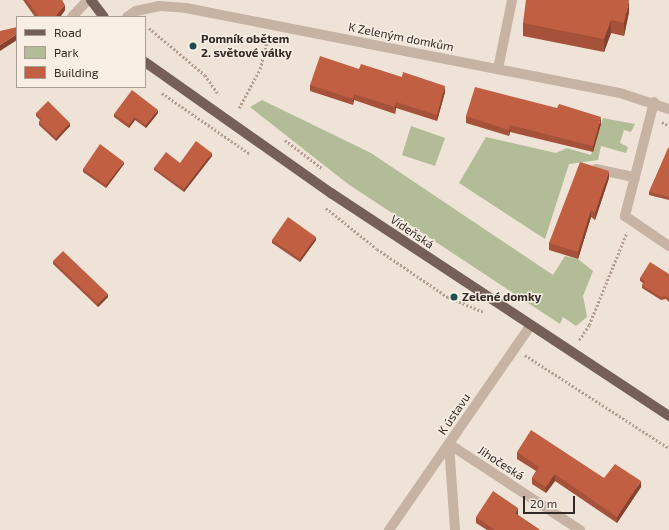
<!DOCTYPE html>
<meta charset="utf-8">
<style>
body{margin:0}
#map{position:relative;width:669px;height:530px;overflow:hidden;background:#efe3d7;font-family:"Exo 2",sans-serif}
div>[style]{position:absolute}
.green>*{inset:0;background:#b2bd98}
.path>*{height:2.5px;margin-top:-1.25px;transform-origin:0;background:repeating-linear-gradient(90deg,#b29d8e 0 2px,transparent 0 4px)}
.minor>*{height:10px;margin:-5px;padding:0 5px;transform-origin:5px;border-radius:5px;background:#c7b3a4}
.major>*{height:10px;margin:-5px;padding:0 5px;transform-origin:5px;border-radius:5px;background:#746057}
.wall>*{inset:0;background:#a6523a}
.shaded-wall>*{inset:0;background:#87422f}
.building>*{inset:0;background:#c15f43}
.dots>*{width:11px;height:11px;translate:-50% -50%;box-sizing:border-box;border:2px solid #f8eee3;border-radius:50%}
span{translate:-50% -50%;white-space:nowrap;text-align:center;line-height:1.15;-webkit-text-stroke:3px #f8eee3;paint-order:stroke}
.street-label{font-size:12px;color:#322925}
.poi-label{font-size:12px;color:#322925;font-weight:700}
.left{translate:0 -50%;text-align:left}
.legend{position:absolute;left:16px;top:16px;width:130px;height:72px;box-sizing:border-box;background:#f8eee3;border:1px solid #a99f97;margin:0;padding:5px 7px;list-style:none;font-size:12px;color:#322925}
.legend li{display:flex;align-items:center;gap:8px;height:20px}
.legend b{width:20px;border:1px solid #a99f97}
.scale{position:absolute;left:523px;top:496px;width:52px;height:18px;box-sizing:border-box;border:2px solid #322925;border-top:0;padding-left:5px;font-size:12px;line-height:14px;white-space:nowrap;color:#322925;-webkit-text-stroke:3px #f8eee3;paint-order:stroke}
</style>
<div id="map">
<div class="green">
<i style="clip-path:polygon(262px 100px,371px 153px,553px 275px,565px 256px,578px 259px,593px 271px,583px 296px,587px 317px,576px 326px,563px 317px,560px 324px,348px 184px,250px 107px)"></i>
<i style="clip-path:polygon(603px 118px,635px 124px,631px 132px,624px 130px,620px 143px,628px 147px,626px 153px,601px 146px,598px 160px,569px 164px,545px 239px,459px 183px,486px 137px,556px 153px,567px 148px,591px 155px)"></i>
<i style="clip-path:polygon(411px 126px,445px 138px,435px 166px,402px 155px)"></i>
</div>
<div class="path">
<i style="left:149px;top:28px;width:73px;rotate:40deg"></i>
<i style="left:205px;top:75px;width:24px;rotate:55deg"></i>
<i style="left:162px;top:93px;width:107px;rotate:34.7deg"></i>
<i style="left:239px;top:108px;width:44px;rotate:-61.7deg"></i>
<i style="left:260px;top:69px;width:33px;rotate:-76deg"></i>
<i style="left:662px;top:122px;width:8px;rotate:30deg"></i>
<i style="left:285px;top:140px;width:48px;rotate:37.3deg"></i>
<i style="left:326px;top:208px;width:65px;rotate:38.8deg"></i>
<i style="left:377px;top:249px;width:86px;rotate:34.1deg"></i>
<i style="left:448px;top:297px;width:39px;rotate:23deg"></i>
<i style="left:579px;top:340px;width:18px;rotate:-56deg"></i>
<i style="left:589px;top:325px;width:100px;rotate:-67.8deg"></i>
<i style="left:525px;top:355px;width:171px;rotate:32.9deg"></i>
</div>
<div class="minor">
<i style="left:72px;top:17px;width:23px;rotate:-47deg"></i>
<i style="left:127px;top:17px;width:11px;rotate:-34deg"></i>
<i style="left:136px;top:11px;width:24px;rotate:-12deg"></i>
<i style="left:159px;top:6px;width:27px;rotate:4deg"></i>
<i style="left:186px;top:8px;width:445px;rotate:11.1deg"></i>
<i style="left:623px;top:94px;width:48px;rotate:18.1deg"></i>
<i style="left:498px;top:69px;width:70px;rotate:-78.5deg"></i>
<i style="left:654px;top:102px;width:118px;rotate:104.3deg"></i>
<i style="left:625px;top:216px;width:53px;rotate:34.3deg"></i>
<i style="left:596px;top:169px;width:40px;rotate:12deg"></i>
<i style="left:449px;top:444px;width:157px;rotate:33.3deg"></i>
<i style="left:449px;top:444px;width:86px;rotate:86deg"></i>
<i style="left:389px;top:530px;width:248px;rotate:-55.3deg"></i>
</div>
<div class="major">
<i style="left:91px;top:0;width:21px;rotate:53deg"></i>
<i style="left:145px;top:62px;width:228px;rotate:35.2deg"></i>
<i style="left:331px;top:193px;width:405px;rotate:33.4deg"></i>
</div>
<div class="wall">
<i style="clip-path:polygon(23px 0,62px 0,65px 10px,61px 16px,63px 17px,35px 17px)"></i>
<i style="clip-path:polygon(629px 12px,624px 36px,611px 33px,604px 52px,523px 36px,523px 23px)"></i>
<i style="clip-path:polygon(359px 69px,445px 92px,437px 121px,396px 108px,395px 114px,354px 100px,353px 105px,310px 91px,310px 85px)"></i>
<i style="clip-path:polygon(36px 113px,70px 126px,56px 141px,39px 125px,39px 122px,40px 120px,36px 116px)"></i>
<i style="clip-path:polygon(158px 113px,146px 128px,135px 120px,129px 128px,114px 117px,114px 114px)"></i>
<i style="clip-path:polygon(466px 116px,601px 124px,593px 152px,510px 132px,509px 136px,466px 123px)"></i>
<i style="clip-path:polygon(669px 148px,669px 200px,649px 195px,649px 192px)"></i>
<i style="clip-path:polygon(212px 156px,184px 192px,154px 170px,154px 168px,180px 163px)"></i>
<i style="clip-path:polygon(124px 164px,106px 188px,83px 172px,83px 169px)"></i>
<i style="clip-path:polygon(609px 178px,595px 220px,591px 217px,578px 259px,549px 250px,549px 243px)"></i>
<i style="clip-path:polygon(272px 240px,316px 240px,300px 262px,272px 243px)"></i>
<i style="clip-path:polygon(53px 261px,108px 297px,98px 307px,53px 264px)"></i>
<i style="clip-path:polygon(669px 274px,669px 302px,666px 299px,661px 300px,642px 288px,642px 285px,643px 283px,640px 281px,640px 278px)"></i>
<i style="clip-path:polygon(517px 452px,604px 478px,641px 487px,617px 523px,555px 481px,546px 493px,532px 484px,532px 478px,536px 471px,517px 459px)"></i>
<i style="clip-path:polygon(518px 514px,518px 515px,540px 530px,487px 530px,476px 523px,476px 517px)"></i>
</div>
<div class="shaded-wall">
<i style="clip-path:polygon(629px 0,629px 12px,624px 36px,624px 23px)"></i>
<i style="clip-path:polygon(65px 5px,65px 10px,60px 17px,56px 16px)"></i>
<i style="clip-path:polygon(611px 20px,611px 33px,604px 52px,604px 39px)"></i>
<i style="clip-path:polygon(17px 34px,17px 40px,0 51px,0 45px)"></i>
<i style="clip-path:polygon(445px 86px,445px 92px,437px 121px,437px 115px)"></i>
<i style="clip-path:polygon(354px 94px,354px 100px,353px 105px,353px 99px)"></i>
<i style="clip-path:polygon(396px 102px,396px 108px,395px 114px,395px 107px)"></i>
<i style="clip-path:polygon(158px 110px,158px 113px,146px 128px,146px 125px)"></i>
<i style="clip-path:polygon(135px 117px,135px 120px,129px 128px,129px 125px)"></i>
<i style="clip-path:polygon(601px 117px,601px 124px,593px 152px,593px 146px)"></i>
<i style="clip-path:polygon(70px 123px,70px 126px,56px 141px,56px 138px)"></i>
<i style="clip-path:polygon(510px 125px,510px 132px,509px 136px,509px 130px)"></i>
<i style="clip-path:polygon(212px 153px,212px 156px,184px 192px,184px 189px)"></i>
<i style="clip-path:polygon(124px 162px,124px 164px,106px 188px,106px 185px)"></i>
<i style="clip-path:polygon(609px 171px,609px 178px,595px 220px,595px 213px)"></i>
<i style="clip-path:polygon(591px 210px,591px 217px,578px 259px,578px 252px)"></i>
<i style="clip-path:polygon(316px 237px,316px 240px,300px 262px,300px 259px)"></i>
<i style="clip-path:polygon(108px 294px,108px 297px,98px 307px,98px 304px)"></i>
<i style="clip-path:polygon(555px 474px,555px 481px,546px 493px,546px 487px)"></i>
<i style="clip-path:polygon(641px 481px,641px 487px,617px 523px,617px 517px)"></i>
<i style="clip-path:polygon(518px 508px,518px 514px,515px 519px,515px 513px)"></i>
</div>
<div class="building">
<i style="clip-path:polygon(27px 0,62px 0,65px 5px,56px 16px,63px 16px,61px 17px,39px 17px)"></i>
<i style="clip-path:polygon(526px 0,629px 0,624px 23px,611px 20px,604px 39px,523px 23px)"></i>
<i style="clip-path:polygon(17px 27px,17px 35px,17px 34px,0 45px,0 31px)"></i>
<i style="clip-path:polygon(320px 56px,359px 69px,361px 64px,402px 77px,403px 72px,445px 86px,437px 115px,396px 102px,395px 107px,354px 94px,353px 99px,310px 85px)"></i>
<i style="clip-path:polygon(475px 87px,557px 108px,559px 104px,601px 117px,593px 146px,510px 125px,509px 130px,466px 116px)"></i>
<i style="clip-path:polygon(132px 90px,158px 110px,146px 125px,135px 117px,129px 125px,114px 114px)"></i>
<i style="clip-path:polygon(48px 101px,70px 123px,56px 138px,39px 122px,41px 119px,36px 113px)"></i>
<i style="clip-path:polygon(196px 141px,212px 153px,184px 189px,154px 168px,166px 152px,180px 163px)"></i>
<i style="clip-path:polygon(100px 144px,124px 162px,106px 185px,83px 169px)"></i>
<i style="clip-path:polygon(668px 148px,669px 148px,669px 197px,649px 192px)"></i>
<i style="clip-path:polygon(580px 162px,609px 171px,595px 213px,591px 210px,578px 252px,549px 243px)"></i>
<i style="clip-path:polygon(288px 217px,316px 237px,300px 259px,272px 240px)"></i>
<i style="clip-path:polygon(63px 251px,108px 294px,98px 304px,53px 261px)"></i>
<i style="clip-path:polygon(650px 262px,669px 274px,669px 299px,666px 296px,661px 297px,642px 285px,645px 281px,640px 278px)"></i>
<i style="clip-path:polygon(531px 430px,604px 478px,615px 464px,641px 481px,617px 517px,555px 474px,546px 487px,532px 478px,539px 467px,517px 452px)"></i>
<i style="clip-path:polygon(493px 491px,518px 508px,515px 513px,540px 530px,495px 530px,476px 517px)"></i>
</div>
<div class="dots">
<i style="left:193px;top:46px;background:#1d4f52"></i>
<i style="left:454px;top:297px;background:#1d4f52"></i>
</div>
<div class="street-label">
<span style="left:401px;top:37px;rotate:11deg">K Zeleným domkům</span>
<span style="left:412px;top:232px;rotate:34deg">Vídeňská</span>
<span style="left:454px;top:414px;rotate:-56deg">K ústavu</span>
<span style="left:501px;top:463px;rotate:33deg">Jihočeská</span>
</div>
<div class="poi-label">
<span class="left" style="left:201px;top:46px">Pomník obětem<br>2. světové války</span>
<span class="left" style="left:462px;top:297px">Zelené domky</span>
</div>
<ul class="legend">
<li><b style="height:5px;background:#746057"></b>Road</li>
<li><b style="height:11px;background:#b2bd98"></b>Park</li>
<li><b style="height:11px;background:#c15f43"></b>Building</li>
</ul>
<div class="scale">20 m</div>
</div>
